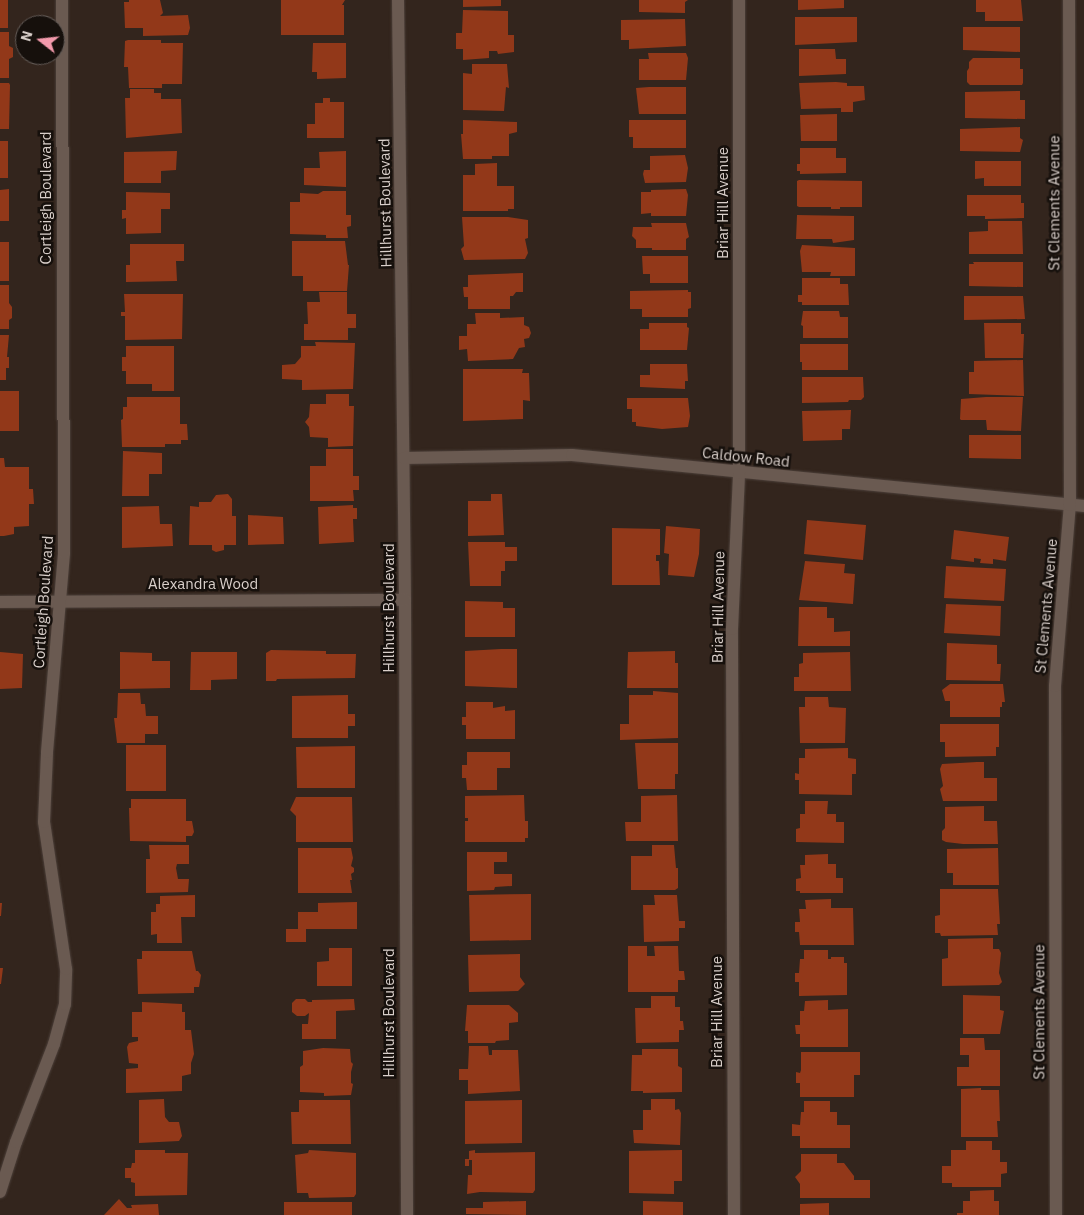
<!DOCTYPE html>
<style>
body{margin:0}
#map{position:relative;width:1084px;height:1215px;overflow:hidden;background:#33251d;font-family:"IBM Plex Sans",sans-serif}
div>[style]{position:absolute}
.building>*{inset:0;background:#923819}
.roads{filter:drop-shadow(0 0 1px #4c403a) drop-shadow(0 0 1px #4c403a)}
.minor>*{height:12px;margin:-6px;padding:0 6px;transform-origin:6px;border-radius:6px;background:#6a5a51}
span{translate:-50% -50%;white-space:nowrap;text-align:center;line-height:1.15;-webkit-text-stroke:5px #16100c;paint-order:stroke}
.street-label{font-size:15px;color:#d9cfca}
.north{position:absolute;left:15px;top:15px;width:50px;height:50px;box-sizing:border-box;background:#16100c;border:1px solid #645c58;border-radius:50%;rotate:286deg;font-size:14px;font-weight:700;line-height:20px;text-align:center;color:#d9cfca}
.north::after{content:'';display:block;margin:auto;width:18px;height:22px;background:#f39aac;clip-path:polygon(50% 0,100% 100%,50% 72%,0 100%)}
</style>
<div id="map">
<div class="building">
<i style="clip-path:polygon(0 0,8px 0,8px 28px,0 28px)"></i>
<i style="clip-path:polygon(129px 0,160px 0,163px 13px,160px 16px,188px 15px,190px 28px,188px 35px,143px 36px,143px 28px,125px 28px,124px 2px,129px 2px)"></i>
<i style="clip-path:polygon(281px 0,345px 0,342px 5px,344px 5px,344px 35px,281px 35px)"></i>
<i style="clip-path:polygon(463px 0,501px 0,501px 6px,463px 7px)"></i>
<i style="clip-path:polygon(639px 0,688px 0,685px 2px,685px 13px,639px 12px)"></i>
<i style="clip-path:polygon(798px 0,844px 0,844px 8px,798px 10px)"></i>
<i style="clip-path:polygon(976px 0,1021px 0,1023px 21px,985px 21px,985px 12px,976px 12px)"></i>
<i style="clip-path:polygon(463px 10px,508px 11px,508px 35px,514px 35px,514px 52px,498px 54px,497px 51px,489px 51px,489px 58px,463px 60px,463px 49px,456px 49px,456px 33px,462px 33px)"></i>
<i style="clip-path:polygon(795px 17px,857px 17px,857px 42px,795px 45px)"></i>
<i style="clip-path:polygon(685px 19px,686px 46px,629px 49px,629px 40px,621px 40px,621px 20px)"></i>
<i style="clip-path:polygon(963px 27px,1020px 27px,1020px 52px,963px 50px)"></i>
<i style="clip-path:polygon(0 32px,9px 32px,9px 46px,13px 48px,13px 57px,9px 59px,9px 78px,0 78px)"></i>
<i style="clip-path:polygon(128px 40px,161px 40px,161px 43px,183px 43px,182px 84px,162px 84px,162px 88px,129px 88px,128px 67px,124px 67px,125px 41px)"></i>
<i style="clip-path:polygon(313px 43px,346px 43px,346px 78px,317px 79px,317px 72px,312px 72px)"></i>
<i style="clip-path:polygon(799px 49px,835px 49px,836px 59px,846px 59px,846px 74px,799px 76px)"></i>
<i style="clip-path:polygon(648px 53px,686px 53px,688px 58px,686px 80px,639px 80px,639px 59px,649px 59px)"></i>
<i style="clip-path:polygon(973px 58px,1020px 58px,1020px 69px,1023px 69px,1023px 83px,1022px 85px,970px 85px,967px 82px,967px 71px,969px 68px,969px 62px)"></i>
<i style="clip-path:polygon(472px 64px,507px 64px,509px 88px,506px 87px,504px 111px,463px 110px,463px 73px,472px 74px)"></i>
<i style="clip-path:polygon(836px 82px,847px 83px,847px 86px,864px 86px,865px 100px,853px 102px,853px 112px,841px 112px,841px 108px,801px 109px,799px 83px)"></i>
<i style="clip-path:polygon(0 83px,9px 83px,10px 85px,9px 129px,0 129px)"></i>
<i style="clip-path:polygon(649px 87px,686px 87px,686px 114px,639px 114px,636px 88px)"></i>
<i style="clip-path:polygon(130px 89px,154px 89px,154px 93px,161px 93px,161px 99px,181px 99px,182px 133px,126px 138px,125px 98px,130px 98px)"></i>
<i style="clip-path:polygon(1020px 91px,1020px 100px,1025px 100px,1025px 119px,965px 118px,965px 92px)"></i>
<i style="clip-path:polygon(323px 98px,330px 98px,330px 102px,344px 102px,344px 138px,307px 138px,307px 124px,315px 124px,315px 103px,323px 103px)"></i>
<i style="clip-path:polygon(837px 114px,837px 141px,801px 141px,800px 115px)"></i>
<i style="clip-path:polygon(463px 120px,517px 122px,517px 132px,509px 134px,509px 156px,492px 156px,492px 159px,463px 159px,461px 134px,463px 134px)"></i>
<i style="clip-path:polygon(629px 120px,686px 120px,686px 148px,633px 148px,633px 137px,629px 137px)"></i>
<i style="clip-path:polygon(1020px 127px,1020px 138px,1023px 140px,1020px 152px,960px 151px,960px 129px)"></i>
<i style="clip-path:polygon(0 141px,8px 141px,8px 178px,0 178px)"></i>
<i style="clip-path:polygon(800px 148px,836px 148px,836px 158px,846px 158px,846px 173px,800px 174px,800px 171px,797px 171px,797px 164px,800px 164px)"></i>
<i style="clip-path:polygon(177px 151px,176px 170px,161px 171px,161px 183px,124px 183px,124px 152px)"></i>
<i style="clip-path:polygon(346px 151px,346px 187px,304px 185px,304px 168px,320px 168px,319px 152px)"></i>
<i style="clip-path:polygon(685px 155px,688px 168px,686px 182px,645px 183px,643px 174px,644px 170px,650px 170px,650px 156px)"></i>
<i style="clip-path:polygon(975px 161px,1021px 161px,1021px 186px,984px 186px,984px 178px,975px 179px)"></i>
<i style="clip-path:polygon(497px 163px,497px 186px,514px 186px,514px 209px,508px 209px,508px 211px,463px 211px,463px 175px,475px 175px,475px 164px)"></i>
<i style="clip-path:polygon(799px 180px,862px 181px,862px 207px,840px 207px,840px 209px,831px 209px,831px 207px,799px 207px,797px 206px,797px 181px)"></i>
<i style="clip-path:polygon(9px 189px,9px 221px,0 221px,0 190px)"></i>
<i style="clip-path:polygon(686px 189px,688px 195px,686px 216px,651px 216px,651px 213px,641px 214px,641px 192px,651px 192px,651px 190px)"></i>
<i style="clip-path:polygon(323px 191px,346px 191px,346px 215px,351px 215px,351px 226px,347px 227px,348px 238px,326px 238px,326px 235px,290px 234px,290px 202px,300px 202px,300px 193px,318px 194px)"></i>
<i style="clip-path:polygon(126px 192px,170px 193px,170px 209px,161px 209px,161px 233px,126px 234px,126px 218px,122px 219px,122px 210px,126px 210px)"></i>
<i style="clip-path:polygon(967px 195px,1021px 195px,1021px 203px,1024px 203px,1024px 218px,985px 219px,985px 216px,967px 216px)"></i>
<i style="clip-path:polygon(797px 215px,854px 216px,854px 240px,833px 243px,832px 239px,796px 239px)"></i>
<i style="clip-path:polygon(462px 217px,508px 217px,528px 220px,528px 238px,525px 239px,528px 253px,525px 259px,464px 260px,461px 249px,464px 246px)"></i>
<i style="clip-path:polygon(988px 221px,1022px 221px,1023px 254px,969px 254px,969px 232px,988px 231px)"></i>
<i style="clip-path:polygon(651px 223px,686px 223px,689px 237px,686px 239px,686px 250px,652px 250px,652px 248px,636px 248px,636px 240px,632px 236px,633px 227px,652px 227px)"></i>
<i style="clip-path:polygon(292px 241px,345px 241px,348px 265px,349px 265px,347px 291px,303px 291px,303px 276px,292px 276px)"></i>
<i style="clip-path:polygon(0 242px,9px 242px,9px 281px,0 281px)"></i>
<i style="clip-path:polygon(130px 244px,184px 244px,184px 261px,176px 261px,177px 281px,126px 282px,126px 265px,130px 265px)"></i>
<i style="clip-path:polygon(802px 245px,855px 248px,855px 276px,830px 276px,831px 272px,802px 272px,800px 251px)"></i>
<i style="clip-path:polygon(642px 256px,688px 256px,688px 283px,650px 283px,650px 274px,643px 274px)"></i>
<i style="clip-path:polygon(973px 262px,1023px 262px,1023px 287px,969px 286px,969px 264px,974px 264px)"></i>
<i style="clip-path:polygon(523px 273px,523px 292px,516px 292px,513px 296px,510px 296px,510px 309px,468px 309px,468px 297px,464px 297px,463px 287px,468px 287px,468px 275px)"></i>
<i style="clip-path:polygon(802px 278px,840px 278px,840px 284px,848px 284px,849px 305px,802px 305px,802px 302px,798px 302px,798px 295px,802px 295px)"></i>
<i style="clip-path:polygon(0 285px,9px 285px,9px 303px,12px 307px,12px 318px,9px 320px,9px 329px,0 329px)"></i>
<i style="clip-path:polygon(688px 290px,688px 292px,691px 292px,691px 308px,688px 309px,688px 317px,642px 317px,642px 309px,630px 309px,630px 291px)"></i>
<i style="clip-path:polygon(319px 292px,347px 292px,347px 314px,356px 314px,356px 328px,348px 328px,348px 340px,304px 340px,304px 324px,308px 324px,307px 302px,320px 302px)"></i>
<i style="clip-path:polygon(124px 294px,183px 294px,182px 339px,125px 340px,125px 316px,121px 316px,121px 312px,125px 312px)"></i>
<i style="clip-path:polygon(964px 296px,1023px 296px,1025px 319px,964px 320px)"></i>
<i style="clip-path:polygon(803px 311px,839px 311px,840px 317px,848px 317px,848px 338px,803px 338px,803px 326px,801px 325px)"></i>
<i style="clip-path:polygon(475px 313px,500px 313px,500px 318px,524px 317px,524px 325px,529px 327px,531px 333px,529px 338px,524px 339px,525px 347px,519px 348px,513px 359px,468px 361px,467px 349px,459px 350px,459px 336px,467px 336px,467px 324px,476px 324px)"></i>
<i style="clip-path:polygon(649px 323px,687px 323px,687px 327px,689px 328px,687px 350px,640px 350px,640px 329px,649px 329px)"></i>
<i style="clip-path:polygon(984px 323px,1021px 323px,1021px 334px,1024px 334px,1023px 358px,985px 358px)"></i>
<i style="clip-path:polygon(0 335px,9px 335px,7px 357px,9px 357px,9px 368px,6px 368px,6px 380px,0 380px)"></i>
<i style="clip-path:polygon(315px 342px,355px 343px,353px 389px,302px 390px,302px 380px,282px 379px,282px 365px,295px 364px,301px 357px,301px 346px,316px 346px)"></i>
<i style="clip-path:polygon(800px 344px,848px 344px,848px 370px,802px 370px,802px 362px,800px 362px)"></i>
<i style="clip-path:polygon(126px 346px,174px 346px,174px 391px,152px 391px,152px 384px,126px 384px,126px 371px,122px 371px,122px 357px,126px 357px)"></i>
<i style="clip-path:polygon(1023px 360px,1024px 396px,969px 394px,969px 372px,974px 372px,974px 361px)"></i>
<i style="clip-path:polygon(650px 364px,687px 364px,688px 381px,685px 381px,685px 389px,640px 387px,640px 375px,650px 375px)"></i>
<i style="clip-path:polygon(463px 369px,523px 369px,522px 373px,529px 373px,530px 401px,523px 400px,523px 419px,463px 421px)"></i>
<i style="clip-path:polygon(802px 377px,863px 377px,864px 397px,861px 400px,849px 400px,848px 402px,802px 403px)"></i>
<i style="clip-path:polygon(0 391px,19px 391px,19px 431px,0 431px)"></i>
<i style="clip-path:polygon(326px 394px,349px 394px,349px 406px,354px 406px,353px 446px,328px 447px,328px 438px,310px 437px,309px 427px,305px 422px,309px 417px,310px 404px,326px 404px)"></i>
<i style="clip-path:polygon(127px 397px,180px 397px,180px 424px,187px 424px,188px 440px,181px 440px,181px 444px,165px 444px,165px 447px,122px 447px,121px 420px,123px 419px,123px 407px,127px 407px)"></i>
<i style="clip-path:polygon(986px 397px,1023px 397px,1021px 431px,987px 430px,986px 420px,961px 420px,960px 419px,961px 399px)"></i>
<i style="clip-path:polygon(627px 398px,688px 398px,690px 416px,688px 427px,662px 429px,636px 426px,636px 422px,632px 422px,632px 409px,627px 409px)"></i>
<i style="clip-path:polygon(851px 410px,850px 429px,842px 429px,842px 440px,803px 441px,802px 411px)"></i>
<i style="clip-path:polygon(969px 435px,1021px 435px,1021px 459px,969px 458px)"></i>
<i style="clip-path:polygon(326px 449px,353px 449px,353px 476px,359px 476px,359px 490px,353px 490px,354px 501px,310px 501px,310px 466px,326px 466px)"></i>
<i style="clip-path:polygon(123px 451px,162px 453px,162px 474px,149px 474px,149px 496px,122px 496px)"></i>
<i style="clip-path:polygon(0 458px,4px 458px,5px 467px,29px 467px,29px 489px,33px 489px,34px 504px,29px 504px,29px 526px,14px 527px,14px 534px,4px 536px,0 536px)"></i>
<i style="clip-path:polygon(228px 494px,232px 499px,232px 516px,236px 516px,236px 545px,224px 545px,224px 550px,216px 552px,212px 550px,212px 545px,189px 545px,190px 506px,199px 507px,199px 502px,211px 502px,216px 495px)"></i>
<i style="clip-path:polygon(491px 494px,502px 494px,504px 535px,468px 536px,468px 501px,491px 501px)"></i>
<i style="clip-path:polygon(353px 505px,353px 508px,357px 508px,357px 519px,353px 519px,354px 542px,319px 544px,318px 507px)"></i>
<i style="clip-path:polygon(159px 506px,160px 524px,172px 524px,173px 546px,122px 548px,122px 507px)"></i>
<i style="clip-path:polygon(248px 515px,283px 517px,284px 544px,248px 545px)"></i>
<i style="clip-path:polygon(807px 520px,866px 525px,863px 560px,804px 554px)"></i>
<i style="clip-path:polygon(666px 526px,700px 529px,699px 554px,694px 577px,668px 575px,669px 554px,664px 553px)"></i>
<i style="clip-path:polygon(612px 528px,660px 529px,660px 555px,656px 555px,656px 561px,659px 561px,660px 585px,612px 585px)"></i>
<i style="clip-path:polygon(954px 530px,1009px 537px,1006px 561px,993px 559px,993px 564px,980px 563px,981px 559px,974px 558px,974px 562px,951px 559px)"></i>
<i style="clip-path:polygon(468px 542px,505px 542px,505px 547px,517px 547px,517px 561px,505px 561px,505px 571px,501px 571px,501px 586px,470px 586px)"></i>
<i style="clip-path:polygon(805px 561px,845px 564px,844px 573px,855px 574px,853px 604px,799px 600px)"></i>
<i style="clip-path:polygon(946px 566px,1006px 569px,1004px 601px,944px 598px)"></i>
<i style="clip-path:polygon(465px 601px,503px 602px,503px 608px,515px 608px,515px 637px,465px 637px)"></i>
<i style="clip-path:polygon(946px 604px,1001px 606px,1000px 636px,944px 633px)"></i>
<i style="clip-path:polygon(799px 607px,827px 607px,827px 618px,834px 618px,834px 632px,850px 631px,850px 646px,798px 646px)"></i>
<i style="clip-path:polygon(947px 643px,997px 645px,997px 664px,1001px 664px,1000px 681px,946px 680px)"></i>
<i style="clip-path:polygon(501px 649px,517px 649px,517px 688px,465px 686px,465px 651px)"></i>
<i style="clip-path:polygon(271px 650px,326px 651px,326px 654px,356px 654px,355px 678px,277px 679px,276px 681px,266px 681px,266px 653px)"></i>
<i style="clip-path:polygon(675px 651px,675px 663px,678px 663px,678px 688px,627px 688px,628px 652px)"></i>
<i style="clip-path:polygon(0 652px,23px 654px,22px 688px,0 689px)"></i>
<i style="clip-path:polygon(120px 652px,152px 653px,152px 661px,170px 661px,170px 688px,120px 689px)"></i>
<i style="clip-path:polygon(191px 652px,237px 652px,237px 679px,211px 680px,211px 690px,190px 690px)"></i>
<i style="clip-path:polygon(850px 652px,851px 691px,794px 691px,794px 677px,799px 677px,799px 664px,803px 663px,803px 653px)"></i>
<i style="clip-path:polygon(950px 684px,1003px 684px,1005px 702px,1002px 702px,1002px 707px,1000px 707px,1000px 717px,950px 717px,950px 701px,945px 701px,942px 690px)"></i>
<i style="clip-path:polygon(653px 691px,678px 693px,678px 738px,620px 740px,620px 724px,629px 724px,629px 695px,653px 695px)"></i>
<i style="clip-path:polygon(118px 693px,140px 693px,141px 704px,145px 704px,146px 716px,158px 716px,158px 734px,145px 734px,145px 743px,117px 743px,114px 718px,117px 718px)"></i>
<i style="clip-path:polygon(348px 695px,348px 714px,355px 714px,355px 726px,348px 726px,348px 738px,292px 738px,292px 696px)"></i>
<i style="clip-path:polygon(805px 697px,828px 697px,829px 707px,846px 708px,845px 743px,800px 743px,799px 707px,805px 707px)"></i>
<i style="clip-path:polygon(466px 702px,493px 702px,493px 708px,505px 706px,505px 711px,515px 710px,515px 739px,466px 739px,466px 725px,462px 725px,462px 717px,466px 717px)"></i>
<i style="clip-path:polygon(940px 724px,999px 724px,999px 747px,996px 747px,996px 756px,945px 757px,945px 742px,940px 742px)"></i>
<i style="clip-path:polygon(635px 743px,678px 743px,678px 774px,675px 774px,675px 789px,638px 789px)"></i>
<i style="clip-path:polygon(126px 745px,166px 745px,166px 791px,126px 791px)"></i>
<i style="clip-path:polygon(355px 746px,355px 788px,297px 788px,296px 747px)"></i>
<i style="clip-path:polygon(848px 748px,848px 758px,856px 759px,856px 774px,852px 774px,852px 795px,799px 794px,799px 780px,795px 780px,795px 773px,799px 774px,799px 758px,805px 758px,805px 749px)"></i>
<i style="clip-path:polygon(467px 752px,510px 752px,510px 768px,497px 768px,497px 790px,467px 790px,466px 778px,462px 778px,462px 765px,467px 765px)"></i>
<i style="clip-path:polygon(977px 762px,984px 762px,984px 778px,997px 778px,997px 801px,943px 801px,940px 789px,943px 786px,940px 769px,942px 764px)"></i>
<i style="clip-path:polygon(524px 795px,525px 821px,528px 821px,528px 838px,525px 838px,525px 842px,465px 842px,465px 821px,468px 821px,468px 818px,465px 818px,465px 796px)"></i>
<i style="clip-path:polygon(677px 795px,678px 841px,626px 841px,625px 822px,641px 822px,641px 796px)"></i>
<i style="clip-path:polygon(296px 797px,352px 797px,353px 842px,296px 842px,296px 816px,290px 810px)"></i>
<i style="clip-path:polygon(131px 799px,186px 799px,186px 821px,192px 821px,194px 832px,192px 836px,186px 836px,186px 842px,130px 841px,129px 808px,131px 808px)"></i>
<i style="clip-path:polygon(805px 801px,828px 801px,827px 814px,836px 814px,836px 822px,844px 822px,844px 843px,796px 842px,796px 829px,800px 828px,800px 814px,805px 814px)"></i>
<i style="clip-path:polygon(984px 806px,984px 821px,997px 821px,998px 844px,963px 844px,946px 842px,942px 840px,942px 831px,945px 828px,945px 807px)"></i>
<i style="clip-path:polygon(149px 845px,189px 845px,189px 864px,177px 864px,176px 868px,178px 879px,189px 879px,188px 892px,146px 893px,146px 859px,150px 859px)"></i>
<i style="clip-path:polygon(652px 845px,674px 845px,676px 868px,678px 868px,678px 888px,675px 890px,631px 890px,631px 856px,652px 856px)"></i>
<i style="clip-path:polygon(298px 848px,351px 848px,353px 858px,351px 866px,354px 868px,354px 872px,351px 874px,352px 880px,350px 880px,352px 893px,298px 893px)"></i>
<i style="clip-path:polygon(998px 848px,999px 885px,953px 885px,953px 873px,947px 873px,947px 849px)"></i>
<i style="clip-path:polygon(467px 852px,507px 852px,507px 862px,494px 862px,494px 874px,512px 874px,512px 886px,495px 887px,494px 890px,467px 891px)"></i>
<i style="clip-path:polygon(828px 854px,828px 864px,836px 864px,836px 878px,843px 878px,843px 893px,800px 893px,800px 891px,796px 891px,796px 879px,801px 878px,800px 865px,805px 865px,805px 855px)"></i>
<i style="clip-path:polygon(940px 889px,998px 889px,1000px 924px,997px 924px,998px 935px,941px 936px,940px 933px,935px 933px,935px 916px,940px 915px)"></i>
<i style="clip-path:polygon(531px 894px,531px 940px,470px 941px,469px 895px)"></i>
<i style="clip-path:polygon(195px 895px,195px 917px,181px 917px,182px 943px,157px 943px,157px 934px,151px 935px,151px 912px,156px 912px,156px 904px,160px 904px,160px 896px)"></i>
<i style="clip-path:polygon(654px 895px,677px 895px,679px 921px,685px 921px,685px 928px,679px 928px,679px 941px,644px 942px,643px 905px,655px 905px)"></i>
<i style="clip-path:polygon(831px 899px,831px 908px,853px 908px,854px 945px,800px 945px,799px 932px,795px 932px,795px 922px,800px 922px,799px 909px,806px 909px,805px 900px)"></i>
<i style="clip-path:polygon(357px 902px,357px 929px,306px 929px,306px 942px,286px 942px,286px 929px,298px 929px,298px 912px,318px 912px,318px 903px)"></i>
<i style="clip-path:polygon(0 903px,2px 903px,1px 916px,0 916px)"></i>
<i style="clip-path:polygon(993px 938px,993px 949px,999px 949px,1001px 953px,999px 973px,1002px 982px,999px 985px,942px 986px,942px 959px,948px 958px,948px 939px)"></i>
<i style="clip-path:polygon(628px 946px,647px 946px,647px 956px,655px 956px,654px 946px,678px 946px,679px 971px,684px 971px,685px 980px,678px 980px,678px 992px,628px 992px)"></i>
<i style="clip-path:polygon(329px 948px,352px 948px,352px 986px,317px 986px,317px 962px,329px 961px)"></i>
<i style="clip-path:polygon(804px 950px,828px 950px,828px 959px,831px 959px,831px 957px,844px 957px,844px 963px,847px 963px,847px 995px,799px 996px,799px 982px,795px 982px,795px 973px,799px 973px,800px 959px,804px 959px)"></i>
<i style="clip-path:polygon(142px 951px,192px 951px,196px 971px,198px 971px,201px 975px,199px 987px,194px 987px,194px 993px,138px 994px,137px 959px,142px 959px)"></i>
<i style="clip-path:polygon(520px 954px,520px 977px,525px 984px,518px 991px,469px 992px,468px 955px)"></i>
<i style="clip-path:polygon(0 968px,3px 968px,1px 984px,0 984px)"></i>
<i style="clip-path:polygon(963px 995px,1000px 996px,1000px 1010px,1004px 1011px,1000px 1034px,963px 1034px)"></i>
<i style="clip-path:polygon(651px 996px,675px 996px,675px 1007px,680px 1007px,680px 1021px,683px 1021px,684px 1030px,679px 1030px,679px 1042px,636px 1043px,635px 1008px,651px 1008px)"></i>
<i style="clip-path:polygon(296px 999px,305px 999px,308px 1002px,312px 1002px,312px 1000px,354px 999px,355px 1010px,336px 1011px,336px 1039px,302px 1039px,302px 1024px,308px 1024px,309px 1013px,305px 1016px,297px 1016px,292px 1012px,292px 1003px)"></i>
<i style="clip-path:polygon(828px 1000px,828px 1010px,848px 1009px,848px 1047px,800px 1047px,800px 1034px,796px 1034px,795px 1025px,800px 1025px,800px 1011px,804px 1011px,805px 1001px)"></i>
<i style="clip-path:polygon(142px 1002px,182px 1004px,182px 1012px,185px 1012px,185px 1030px,191px 1030px,194px 1054px,191px 1063px,191px 1074px,182px 1076px,182px 1091px,126px 1093px,126px 1069px,138px 1068px,138px 1064px,129px 1063px,127px 1047px,129px 1043px,138px 1041px,138px 1037px,132px 1037px,132px 1012px,142px 1012px)"></i>
<i style="clip-path:polygon(467px 1005px,509px 1005px,518px 1013px,518px 1022px,509px 1023px,509px 1040px,496px 1041px,495px 1043px,468px 1043px,468px 1031px,465px 1031px)"></i>
<i style="clip-path:polygon(960px 1038px,984px 1038px,985px 1050px,1000px 1050px,1000px 1086px,957px 1086px,957px 1067px,969px 1067px,969px 1055px,960px 1055px)"></i>
<i style="clip-path:polygon(469px 1046px,488px 1046px,489px 1055px,492px 1055px,492px 1050px,518px 1050px,520px 1091px,468px 1094px,468px 1080px,459px 1080px,459px 1069px,468px 1069px)"></i>
<i style="clip-path:polygon(323px 1048px,350px 1049px,351px 1062px,353px 1064px,351px 1072px,351px 1083px,353px 1084px,351px 1095px,324px 1096px,324px 1093px,300px 1092px,300px 1067px,303px 1065px,303px 1051px)"></i>
<i style="clip-path:polygon(642px 1049px,678px 1049px,678px 1066px,682px 1068px,682px 1092px,643px 1093px,643px 1091px,631px 1091px,632px 1055px,642px 1055px)"></i>
<i style="clip-path:polygon(801px 1052px,860px 1052px,860px 1075px,854px 1075px,854px 1097px,800px 1097px,800px 1083px,796px 1083px,796px 1072px,800px 1073px,801px 1070px)"></i>
<i style="clip-path:polygon(981px 1088px,981px 1090px,999px 1090px,1000px 1121px,997px 1121px,998px 1137px,961px 1137px,961px 1089px)"></i>
<i style="clip-path:polygon(164px 1099px,165px 1117px,169px 1122px,179px 1122px,182px 1136px,179px 1141px,139px 1143px,139px 1100px)"></i>
<i style="clip-path:polygon(651px 1099px,675px 1099px,675px 1110px,679px 1109px,681px 1113px,680px 1145px,634px 1143px,633px 1130px,643px 1130px,643px 1110px,651px 1110px)"></i>
<i style="clip-path:polygon(299px 1100px,350px 1100px,351px 1144px,292px 1144px,291px 1112px,299px 1112px)"></i>
<i style="clip-path:polygon(522px 1100px,522px 1143px,465px 1144px,465px 1101px)"></i>
<i style="clip-path:polygon(804px 1101px,830px 1101px,830px 1112px,837px 1112px,837px 1125px,850px 1125px,850px 1148px,800px 1148px,800px 1136px,792px 1136px,792px 1124px,800px 1125px,801px 1112px,804px 1112px)"></i>
<i style="clip-path:polygon(966px 1141px,992px 1141px,992px 1150px,1000px 1150px,1000px 1162px,1007px 1162px,1007px 1173px,1001px 1174px,1001px 1187px,952px 1187px,952px 1183px,942px 1183px,942px 1166px,951px 1166px,951px 1150px,966px 1150px)"></i>
<i style="clip-path:polygon(135px 1150px,165px 1150px,165px 1153px,188px 1153px,187px 1195px,135px 1196px,135px 1183px,131px 1182px,131px 1178px,125px 1178px,125px 1168px,131px 1168px,132px 1163px,135px 1163px)"></i>
<i style="clip-path:polygon(309px 1150px,356px 1153px,356px 1194px,354px 1197px,309px 1198px,308px 1193px,297px 1193px,295px 1155px,308px 1153px)"></i>
<i style="clip-path:polygon(475px 1150px,475px 1153px,535px 1152px,535px 1190px,533px 1193px,480px 1192px,467px 1194px,468px 1175px,472px 1175px,472px 1160px,469px 1160px,469px 1166px,465px 1166px,465px 1159px,469px 1159px,469px 1151px)"></i>
<i style="clip-path:polygon(682px 1150px,682px 1181px,674px 1181px,674px 1194px,629px 1193px,629px 1151px)"></i>
<i style="clip-path:polygon(801px 1154px,837px 1154px,837px 1163px,844px 1163px,854px 1176px,854px 1180px,870px 1180px,870px 1198px,800px 1198px,800px 1184px,795px 1177px,801px 1171px)"></i>
<i style="clip-path:polygon(994px 1190px,994px 1201px,999px 1201px,999px 1215px,957px 1215px,957px 1213px,963px 1213px,963px 1201px,970px 1201px,970px 1191px)"></i>
<i style="clip-path:polygon(119px 1199px,127px 1208px,132px 1208px,131px 1205px,158px 1204px,159px 1215px,104px 1215px)"></i>
<i style="clip-path:polygon(526px 1201px,526px 1215px,466px 1214px,466px 1208px,483px 1208px,483px 1202px)"></i>
<i style="clip-path:polygon(643px 1201px,683px 1202px,683px 1215px,643px 1215px)"></i>
<i style="clip-path:polygon(284px 1202px,352px 1202px,352px 1215px,284px 1215px)"></i>
<i style="clip-path:polygon(829px 1203px,829px 1215px,800px 1215px,800px 1204px)"></i>
</div>
<div class="roads">
<div class="minor">
<i style="left:398px;top:0;width:600px;rotate:89.33deg"></i>
<i style="left:405px;top:600px;width:615px;rotate:89.81deg"></i>
<i style="left:404px;top:458px;width:168px;rotate:-1deg"></i>
<i style="left:572px;top:455px;width:515px;rotate:5.69deg"></i>
<i style="left:0;top:602px;width:405px;rotate:-0.3deg"></i>
<i style="left:0;top:1192px;width:52px;rotate:-72.3deg"></i>
<i style="left:16px;top:1142px;width:105px;rotate:-68.8deg"></i>
<i style="left:54px;top:1044px;width:41px;rotate:-74.6deg"></i>
<i style="left:65px;top:1004px;width:35px;rotate:-88deg"></i>
<i style="left:66px;top:969px;width:149px;rotate:-98.5deg"></i>
<i style="left:44px;top:822px;width:70px;rotate:-87.5deg"></i>
<i style="left:47px;top:752px;width:200px;rotate:-85.1deg"></i>
<i style="left:64px;top:553px;width:553px;rotate:-90.21deg"></i>
<i style="left:734px;top:1215px;width:586px;rotate:-90.2deg"></i>
<i style="left:732px;top:629px;width:156px;rotate:-87.4deg"></i>
<i style="left:739px;top:473px;width:473px;rotate:-90deg"></i>
<i style="left:1056px;top:1215px;width:529px;rotate:-90.11deg"></i>
<i style="left:1055px;top:686px;width:182px;rotate:-85.3deg"></i>
<i style="left:1070px;top:505px;width:505px;rotate:-90.11deg"></i>
</div>
</div>
<div class="street-label">
<span style="left:46px;top:198px;rotate:-90deg">Cortleigh Boulevard</span>
<span style="left:385px;top:203px;rotate:-91deg">Hillhurst Boulevard</span>
<span style="left:723px;top:203px;rotate:-90deg">Briar Hill Avenue</span>
<span style="left:1054px;top:203px;rotate:-90deg">St Clements Avenue</span>
<span style="left:746px;top:457px;rotate:6deg">Caldow Road</span>
<span style="left:203px;top:584px">Alexandra Wood</span>
<span style="left:43px;top:602px;rotate:-86deg">Cortleigh Boulevard</span>
<span style="left:1046px;top:606px;rotate:-85deg">St Clements Avenue</span>
<span style="left:718px;top:607px;rotate:-89deg">Briar Hill Avenue</span>
<span style="left:389px;top:608px;rotate:-90deg">Hillhurst Boulevard</span>
<span style="left:717px;top:1012px;rotate:-90deg">Briar Hill Avenue</span>
<span style="left:1039px;top:1012px;rotate:-90deg">St Clements Avenue</span>
<span style="left:389px;top:1013px;rotate:-90deg">Hillhurst Boulevard</span>
</div>
<div class="north">N</div>
</div>
